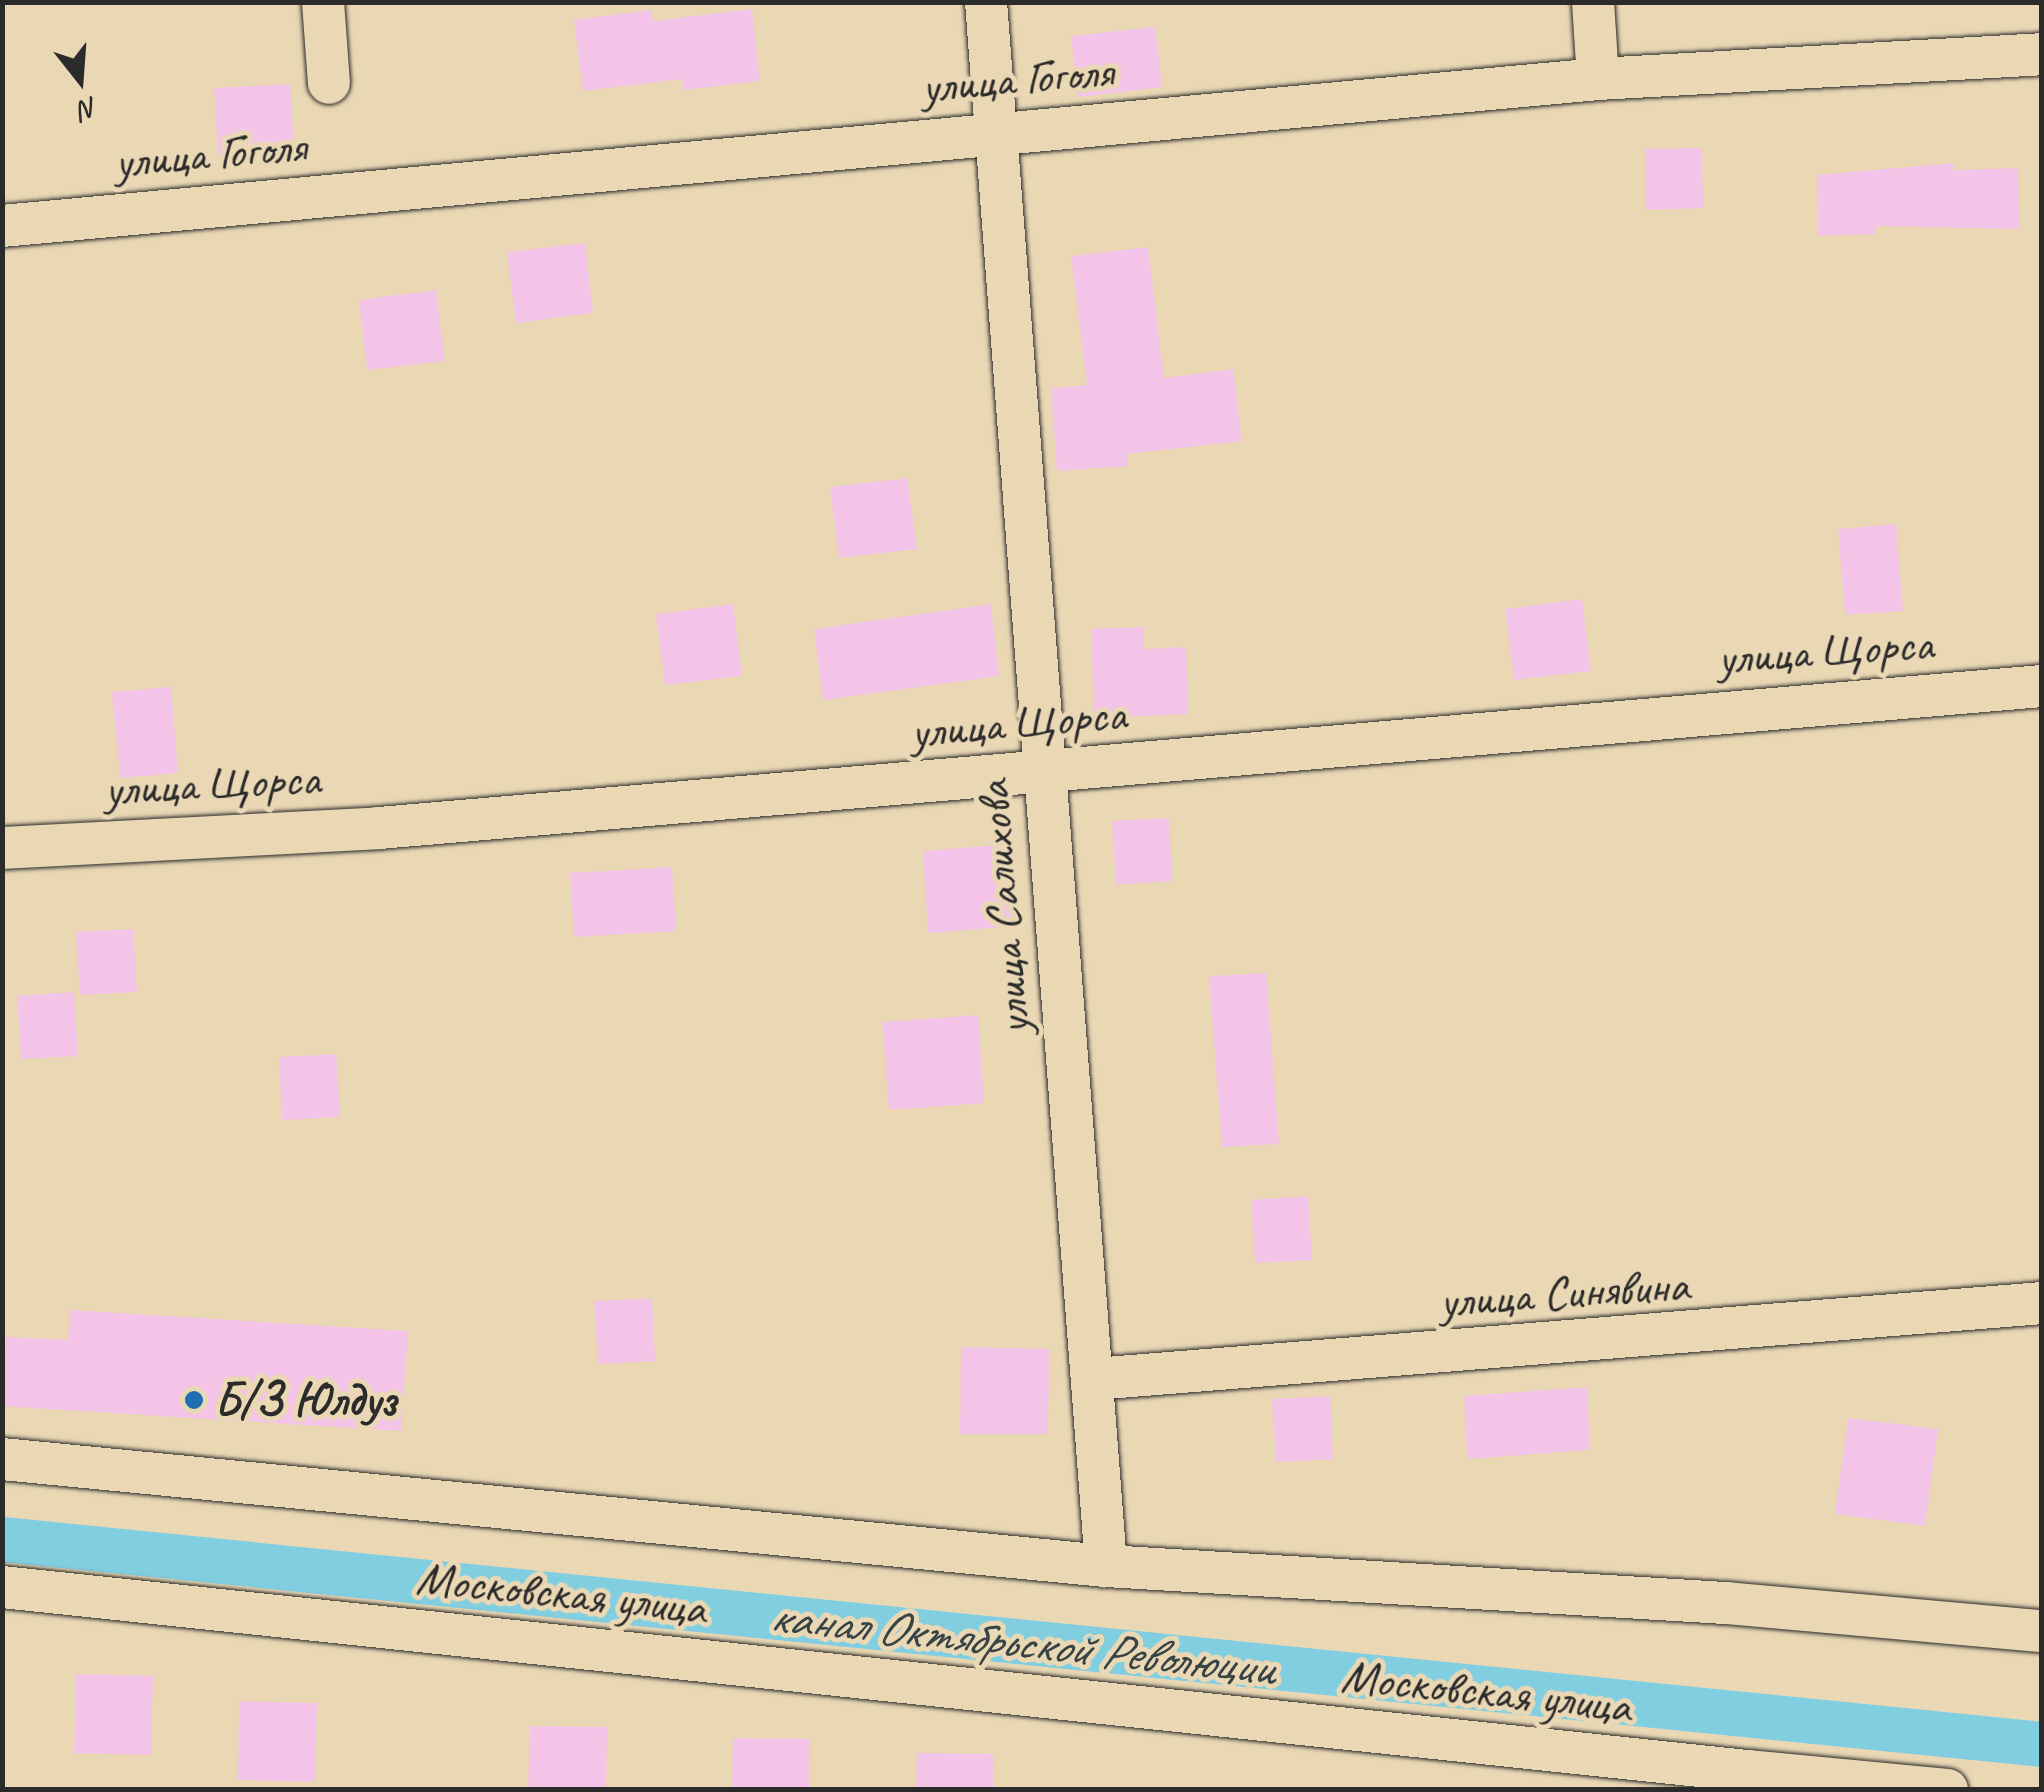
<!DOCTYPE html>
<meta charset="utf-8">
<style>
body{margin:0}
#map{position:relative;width:2044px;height:1792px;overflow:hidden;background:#ead8b5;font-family:Caveat,sans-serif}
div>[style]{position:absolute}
.canal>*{height:45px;margin:-22.5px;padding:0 22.5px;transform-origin:22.5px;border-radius:22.5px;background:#82cee1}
.building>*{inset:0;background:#f3c4e7}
.roads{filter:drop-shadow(0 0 2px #2b2b2b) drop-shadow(0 0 2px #2b2b2b)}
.minor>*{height:42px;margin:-21px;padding:0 21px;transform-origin:21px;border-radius:21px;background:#ead8b5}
.dots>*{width:28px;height:28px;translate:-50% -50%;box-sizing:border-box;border:5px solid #ead8b5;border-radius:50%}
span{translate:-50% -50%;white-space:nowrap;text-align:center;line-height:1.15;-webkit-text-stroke:10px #ead8b5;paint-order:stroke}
.street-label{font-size:48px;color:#2b2b2b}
.poi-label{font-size:48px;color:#2b2b2b;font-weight:700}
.left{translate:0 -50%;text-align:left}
.water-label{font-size:50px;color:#384346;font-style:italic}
.frame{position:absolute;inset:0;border:5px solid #2b2b2b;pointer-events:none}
.north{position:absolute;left:30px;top:30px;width:100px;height:100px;-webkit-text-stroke:8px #ead8b5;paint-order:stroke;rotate:163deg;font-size:28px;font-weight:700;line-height:40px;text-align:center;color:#2b2b2b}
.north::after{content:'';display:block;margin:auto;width:35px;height:45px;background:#2b2b2b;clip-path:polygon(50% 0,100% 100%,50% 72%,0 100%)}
</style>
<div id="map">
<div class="canal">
<i style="left:2px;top:1539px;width:2050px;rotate:5.74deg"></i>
</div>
<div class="building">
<i style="clip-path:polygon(752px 9px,760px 81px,683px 90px,682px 79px,583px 91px,574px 20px,651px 10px,653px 21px)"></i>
<i style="clip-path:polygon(1155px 27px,1162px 87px,1078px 97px,1071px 36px)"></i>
<i style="clip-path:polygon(290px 84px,294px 151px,218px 155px,214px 88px)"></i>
<i style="clip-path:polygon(1702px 148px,1703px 208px,1646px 210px,1645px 149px)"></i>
<i style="clip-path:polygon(1953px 163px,1954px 170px,2018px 168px,2019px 229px,1875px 226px,1876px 234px,1818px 236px,1817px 175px)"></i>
<i style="clip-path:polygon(585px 243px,593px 313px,516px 323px,507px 252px)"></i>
<i style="clip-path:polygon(1148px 247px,1164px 378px,1233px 369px,1242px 441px,1127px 454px,1128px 466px,1057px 471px,1051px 388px,1087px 385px,1071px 256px)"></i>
<i style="clip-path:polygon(436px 290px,445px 361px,367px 370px,359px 300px)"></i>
<i style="clip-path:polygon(907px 478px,917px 549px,839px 558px,830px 487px)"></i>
<i style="clip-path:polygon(1896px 524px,1903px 611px,1845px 615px,1838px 529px)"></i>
<i style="clip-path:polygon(1582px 599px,1591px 671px,1514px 680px,1505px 609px)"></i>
<i style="clip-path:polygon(733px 604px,742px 676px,665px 685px,656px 614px)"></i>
<i style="clip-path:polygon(991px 604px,999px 676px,823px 700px,814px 629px)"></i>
<i style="clip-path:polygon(1144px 627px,1144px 649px,1186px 647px,1188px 714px,1094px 718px,1091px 629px)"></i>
<i style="clip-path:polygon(171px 687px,178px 773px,120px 778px,112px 692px)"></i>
<i style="clip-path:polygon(1169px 818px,1172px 881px,1116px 885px,1112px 821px)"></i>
<i style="clip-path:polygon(1013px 844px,1019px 926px,928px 933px,923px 851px)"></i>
<i style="clip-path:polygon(672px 867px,676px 931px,574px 937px,570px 873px)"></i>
<i style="clip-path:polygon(133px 929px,137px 992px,80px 995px,76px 932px)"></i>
<i style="clip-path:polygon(1266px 973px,1279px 1144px,1222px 1147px,1209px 976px)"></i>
<i style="clip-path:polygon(74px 992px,78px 1056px,21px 1059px,17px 996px)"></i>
<i style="clip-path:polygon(978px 1015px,984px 1103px,889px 1110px,882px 1022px)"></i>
<i style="clip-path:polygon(336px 1054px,340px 1117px,282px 1120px,279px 1057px)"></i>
<i style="clip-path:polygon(1308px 1196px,1312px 1260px,1255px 1263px,1251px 1200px)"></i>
<i style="clip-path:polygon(652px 1298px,655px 1361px,598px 1364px,594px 1301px)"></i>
<i style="clip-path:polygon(70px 1310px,408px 1331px,401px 1431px,2px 1406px,6px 1337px,68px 1340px)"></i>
<i style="clip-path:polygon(961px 1347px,1049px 1349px,1048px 1434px,960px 1434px)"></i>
<i style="clip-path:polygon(1587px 1387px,1590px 1450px,1467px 1459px,1464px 1396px)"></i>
<i style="clip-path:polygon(1330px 1396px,1333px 1459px,1276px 1462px,1272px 1399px)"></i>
<i style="clip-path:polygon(1848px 1418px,1938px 1429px,1925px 1526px,1835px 1514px)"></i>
<i style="clip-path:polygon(76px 1674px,153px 1676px,151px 1755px,74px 1753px)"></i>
<i style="clip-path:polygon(239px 1701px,317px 1703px,315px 1782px,238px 1780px)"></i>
<i style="clip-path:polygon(530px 1726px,607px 1727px,606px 1790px,528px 1790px)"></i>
<i style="clip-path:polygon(733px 1738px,810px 1739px,809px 1790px,732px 1790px)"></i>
<i style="clip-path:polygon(917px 1753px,994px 1754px,993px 1790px,916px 1790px)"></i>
</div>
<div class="roads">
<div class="minor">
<i style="left:323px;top:2px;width:81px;rotate:85.8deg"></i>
<i style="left:986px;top:2px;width:1569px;rotate:85.61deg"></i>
<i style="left:1593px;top:2px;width:77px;rotate:86.3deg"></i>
<i style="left:2px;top:226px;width:1603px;rotate:-5.26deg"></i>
<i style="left:1598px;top:79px;width:445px;rotate:-3.2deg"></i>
<i style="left:2px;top:848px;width:378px;rotate:-3deg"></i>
<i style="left:379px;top:828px;width:1669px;rotate:-4.88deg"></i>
<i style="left:1094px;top:1379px;width:951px;rotate:-4.58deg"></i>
<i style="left:2px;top:1459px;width:1109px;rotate:5.54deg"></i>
<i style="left:1106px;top:1566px;width:621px;rotate:3.42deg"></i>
<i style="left:1726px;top:1603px;width:317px;rotate:5.1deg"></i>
<i style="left:2px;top:1587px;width:1755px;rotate:6.02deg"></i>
<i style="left:1747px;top:1771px;width:19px;rotate:93deg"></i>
<i style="left:1747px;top:1771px;width:201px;rotate:5.4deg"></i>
</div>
</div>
<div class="dots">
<i style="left:194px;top:1400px;background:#1f6fb2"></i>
</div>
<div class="street-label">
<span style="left:1017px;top:79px;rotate:-5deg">улица Гоголя</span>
<span style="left:210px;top:154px;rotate:-5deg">улица Гоголя</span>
<span style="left:1825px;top:651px;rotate:-4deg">улица Щорса</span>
<span style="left:1018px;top:723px;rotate:-5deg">улица Щорса</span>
<span style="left:212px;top:784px;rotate:-3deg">улица Щорса</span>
<span style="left:1003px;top:908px;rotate:-95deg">улица Салихова</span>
<span style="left:1564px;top:1293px;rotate:-4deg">улица Синявина</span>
<span style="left:561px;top:1593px;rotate:6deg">Московская улица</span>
<span style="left:1486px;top:1691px;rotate:6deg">Московская улица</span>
</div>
<div class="poi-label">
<span class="left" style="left:214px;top:1400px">Б/З Юлдуз</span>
</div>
<div class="water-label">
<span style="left:1022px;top:1642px;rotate:6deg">канал Октябрьской Революции</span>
</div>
<div class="frame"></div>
<div class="north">N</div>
</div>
